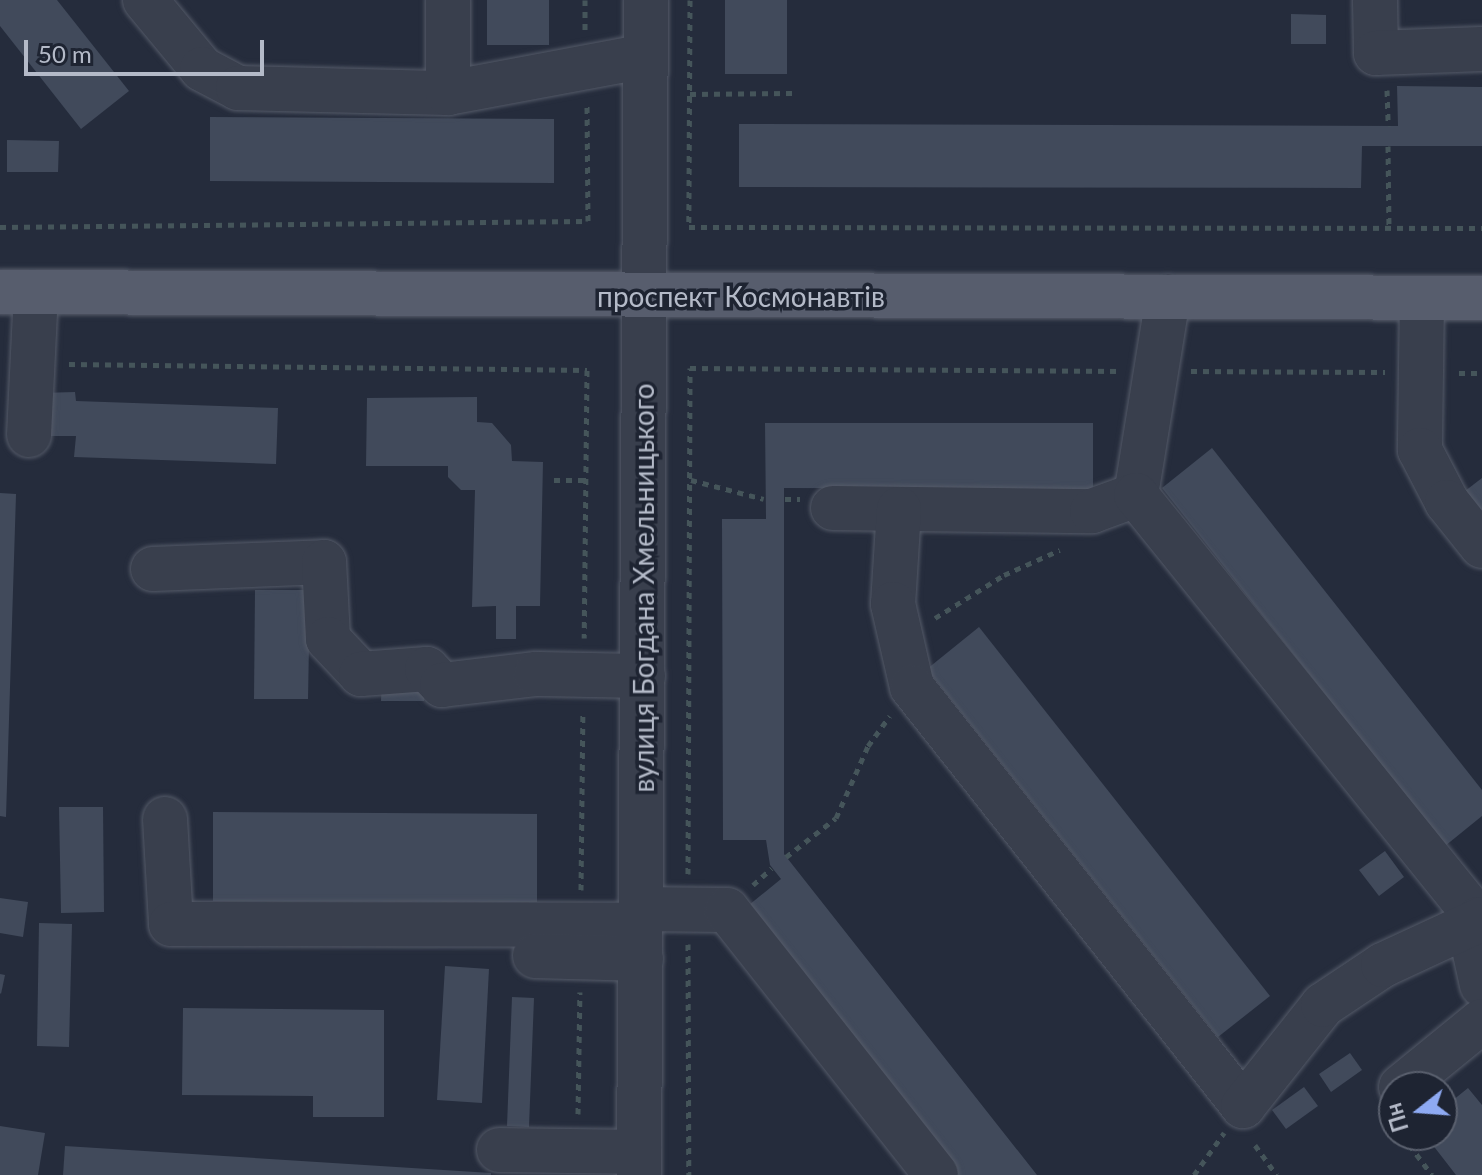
<!DOCTYPE html>
<meta charset="utf-8">
<style>
body{margin:0}
#map{position:relative;width:1482px;height:1175px;overflow:hidden;background:#252c3c;font-family:Lato,sans-serif}
div>[style]{position:absolute}
.building>*{inset:0;background:#414a5b}
.path>*{height:5px;margin-top:-2.5px;transform-origin:0;background:repeating-linear-gradient(90deg,#45555a 0 6px,transparent 0 12px)}
.roads{filter:drop-shadow(0 0 2px #545a68) drop-shadow(0 0 2px #545a68)}
.minor>*{height:44px;margin:-22px;padding:0 22px;transform-origin:22px;border-radius:22px;background:#393f4d}
.major>*{height:44px;margin:-22px;padding:0 22px;transform-origin:22px;border-radius:22px;background:#575d6d}
span{translate:-50% -50%;white-space:nowrap;text-align:center;line-height:1.15;-webkit-text-stroke:7px #1e2432;paint-order:stroke}
.street-label{font-size:28px;color:#b4bac8}
.north{position:absolute;left:1378px;top:1071px;width:80px;height:80px;box-sizing:border-box;background:#1e2432;border:2px solid #5a606e;border-radius:50%;rotate:253deg;font-size:22px;font-weight:700;line-height:32px;text-align:center;color:#b4bac8}
.north::after{content:'';display:block;margin:auto;width:28px;height:36px;background:#8eaaf3;clip-path:polygon(50% 0,100% 100%,50% 72%,0 100%)}
.scale{position:absolute;left:24px;top:40px;width:240px;height:36px;box-sizing:border-box;border:4px solid #b4bac8;border-top:0;padding-left:10px;font-size:24px;line-height:28px;white-space:nowrap;color:#b4bac8;-webkit-text-stroke:6px #1e2432;paint-order:stroke}
</style>
<div id="map">
<div class="building">
<i style="clip-path:polygon(0 0,57px 0,129px 91px,81px 129px,0 26px)"></i>
<i style="clip-path:polygon(487px 0,549px 0,549px 45px,487px 45px)"></i>
<i style="clip-path:polygon(725px 0,787px 0,787px 74px,725px 74px)"></i>
<i style="clip-path:polygon(1291px 14px,1326px 15px,1326px 44px,1291px 44px)"></i>
<i style="clip-path:polygon(1397px 86px,1482px 87px,1482px 146px,1362px 146px,1361px 188px,739px 187px,739px 124px,1398px 126px)"></i>
<i style="clip-path:polygon(210px 117px,554px 119px,554px 183px,210px 181px)"></i>
<i style="clip-path:polygon(7px 140px,59px 141px,58px 172px,7px 172px)"></i>
<i style="clip-path:polygon(75px 392px,76px 401px,278px 408px,276px 464px,74px 457px,76px 436px,40px 436px,40px 393px)"></i>
<i style="clip-path:polygon(477px 397px,477px 422px,492px 423px,511px 445px,512px 461px,543px 462px,540px 606px,516px 606px,516px 639px,496px 639px,496px 606px,472px 607px,475px 490px,461px 490px,448px 477px,448px 466px,366px 466px,367px 398px)"></i>
<i style="clip-path:polygon(765px 423px,1093px 423px,1093px 489px,784px 488px,784px 854px,1037px 1175px,954px 1175px,744px 909px,781px 879px,770px 865px,766px 840px,723px 840px,722px 519px,766px 519px)"></i>
<i style="clip-path:polygon(1212px 448px,1482px 790px,1482px 816px,1445px 846px,1162px 488px)"></i>
<i style="clip-path:polygon(1482px 478px,1482px 513px,1465px 491px)"></i>
<i style="clip-path:polygon(0 493px,16px 494px,6px 817px,0 816px)"></i>
<i style="clip-path:polygon(255px 590px,310px 590px,308px 699px,254px 699px)"></i>
<i style="clip-path:polygon(979px 627px,1270px 996px,1218px 1037px,927px 669px)"></i>
<i style="clip-path:polygon(382px 679px,425px 679px,424px 701px,381px 701px)"></i>
<i style="clip-path:polygon(59px 807px,103px 807px,104px 912px,61px 913px)"></i>
<i style="clip-path:polygon(213px 812px,537px 814px,537px 902px,213px 901px)"></i>
<i style="clip-path:polygon(1385px 851px,1404px 877px,1379px 896px,1359px 870px)"></i>
<i style="clip-path:polygon(0 898px,28px 902px,23px 937px,0 933px)"></i>
<i style="clip-path:polygon(39px 923px,72px 924px,69px 1047px,37px 1046px)"></i>
<i style="clip-path:polygon(445px 966px,489px 969px,482px 1103px,437px 1100px)"></i>
<i style="clip-path:polygon(0 974px,5px 975px,1px 994px,0 993px)"></i>
<i style="clip-path:polygon(512px 997px,534px 998px,529px 1127px,507px 1126px)"></i>
<i style="clip-path:polygon(183px 1008px,384px 1010px,384px 1117px,313px 1117px,313px 1096px,182px 1095px)"></i>
<i style="clip-path:polygon(1350px 1053px,1362px 1070px,1331px 1092px,1319px 1074px)"></i>
<i style="clip-path:polygon(1304px 1087px,1318px 1106px,1286px 1129px,1272px 1110px)"></i>
<i style="clip-path:polygon(1468px 1088px,1482px 1105px,1482px 1175px,1456px 1175px,1425px 1135px,1442px 1135px,1442px 1109px)"></i>
<i style="clip-path:polygon(0 1126px,45px 1133px,38px 1175px,0 1175px)"></i>
<i style="clip-path:polygon(65px 1146px,491px 1173px,491px 1175px,63px 1175px)"></i>
</div>
<div class="path">
<i style="left:585px;top:0;width:32px;rotate:90deg"></i>
<i style="left:690px;top:0;width:227px;rotate:90.3deg"></i>
<i style="left:689px;top:227px;width:793px;rotate:0.07deg"></i>
<i style="left:1387px;top:90px;width:36px;rotate:88deg"></i>
<i style="left:690px;top:94px;width:102px;rotate:-0.6deg"></i>
<i style="left:1388px;top:146px;width:83px;rotate:89.3deg"></i>
<i style="left:0;top:227px;width:588px;rotate:-0.58deg"></i>
<i style="left:588px;top:221px;width:115px;rotate:-90.5deg"></i>
<i style="left:69px;top:364px;width:518px;rotate:0.66deg"></i>
<i style="left:587px;top:370px;width:268px;rotate:90.6deg"></i>
<i style="left:1191px;top:371px;width:194px;rotate:0.3deg"></i>
<i style="left:1459px;top:373px;width:23px"></i>
<i style="left:554px;top:480px;width:31px"></i>
<i style="left:691px;top:480px;width:75px;rotate:14.6deg"></i>
<i style="left:785px;top:499px;width:15px"></i>
<i style="left:935px;top:618px;width:81px;rotate:-31.9deg"></i>
<i style="left:1004px;top:575px;width:61px;rotate:-24.1deg"></i>
<i style="left:786px;top:857px;width:63px;rotate:-38deg"></i>
<i style="left:836px;top:818px;width:79px;rotate:-66deg"></i>
<i style="left:868px;top:746px;width:37px;rotate:-54deg"></i>
<i style="left:688px;top:874px;width:506px;rotate:-89.77deg"></i>
<i style="left:690px;top:368px;width:431px;rotate:0.4deg"></i>
<i style="left:753px;top:885px;width:25px;rotate:-42deg"></i>
<i style="left:581px;top:890px;width:178px;rotate:-89.4deg"></i>
<i style="left:688px;top:944px;width:231px;rotate:89.8deg"></i>
<i style="left:578px;top:1114px;width:122px;rotate:-89.1deg"></i>
<i style="left:1402px;top:1135px;width:50px;rotate:53.1deg"></i>
<i style="left:1255px;top:1145px;width:37px;rotate:54deg"></i>
<i style="left:1194px;top:1175px;width:52px;rotate:-54.5deg"></i>
</div>
<div class="roads">
<div class="minor">
<i style="left:145px;top:0;width:89px;rotate:50.4deg"></i>
<i style="left:202px;top:69px;width:41px;rotate:27.8deg"></i>
<i style="left:238px;top:88px;width:210px;rotate:1.4deg"></i>
<i style="left:448px;top:93px;width:201px;rotate:-10.6deg"></i>
<i style="left:1375px;top:0;width:53px;rotate:88.9deg"></i>
<i style="left:1376px;top:53px;width:106px;rotate:-2.2deg"></i>
<i style="left:448px;top:93px;width:93px;rotate:-90deg"></i>
<i style="left:1422px;top:298px;width:152px;rotate:90.8deg"></i>
<i style="left:1420px;top:450px;width:59px;rotate:62.6deg"></i>
<i style="left:1447px;top:502px;width:56px;rotate:51.5deg"></i>
<i style="left:29px;top:435px;width:143px;rotate:-87.2deg"></i>
<i style="left:1136px;top:495px;width:201px;rotate:-80.8deg"></i>
<i style="left:833px;top:508px;width:259px;rotate:0.7deg"></i>
<i style="left:1092px;top:511px;width:47px;rotate:-20deg"></i>
<i style="left:1136px;top:495px;width:545px;rotate:51.11deg"></i>
<i style="left:1478px;top:919px;width:25px;rotate:101deg"></i>
<i style="left:1473px;top:944px;width:42px;rotate:77.6deg"></i>
<i style="left:899px;top:509px;width:95px;rotate:93.6deg"></i>
<i style="left:893px;top:604px;width:85px;rotate:77.1deg"></i>
<i style="left:912px;top:687px;width:534px;rotate:51.69deg"></i>
<i style="left:1243px;top:1106px;width:129px;rotate:-51.6deg"></i>
<i style="left:1323px;top:1005px;width:72px;rotate:-33.7deg"></i>
<i style="left:1383px;top:965px;width:109px;rotate:-24.9deg"></i>
<i style="left:153px;top:569px;width:171px;rotate:-2.3deg"></i>
<i style="left:324px;top:562px;width:77px;rotate:87deg"></i>
<i style="left:328px;top:639px;width:48px;rotate:46.7deg"></i>
<i style="left:361px;top:674px;width:66px;rotate:-4.3deg"></i>
<i style="left:427px;top:669px;width:22px;rotate:47deg"></i>
<i style="left:442px;top:685px;width:95px;rotate:-6.7deg"></i>
<i style="left:536px;top:674px;width:107px;rotate:1.1deg"></i>
<i style="left:165px;top:819px;width:105px;rotate:86.7deg"></i>
<i style="left:171px;top:924px;width:470px;rotate:0.1deg"></i>
<i style="left:641px;top:909px;width:86px;rotate:0.7deg"></i>
<i style="left:727px;top:910px;width:337px;rotate:51.7deg"></i>
<i style="left:535px;top:956px;width:106px;rotate:1.6deg"></i>
<i style="left:1401px;top:1087px;width:104px;rotate:-39.2deg"></i>
<i style="left:499px;top:1150px;width:140px;rotate:0.8deg"></i>
<i style="left:639px;top:1175px;width:1175px;rotate:-89.66deg"></i>
</div>
<div class="major">
<i style="left:0;top:292px;width:1482px;rotate:0.23deg"></i>
</div>
</div>
<div class="street-label">
<span style="left:741px;top:296px">проспект Космонавтів</span>
<span style="left:643px;top:588px;rotate:-90deg">вулиця Богдана Хмельницького</span>
</div>
<div class="north">Пн</div>
<div class="scale">50 m</div>
</div>
